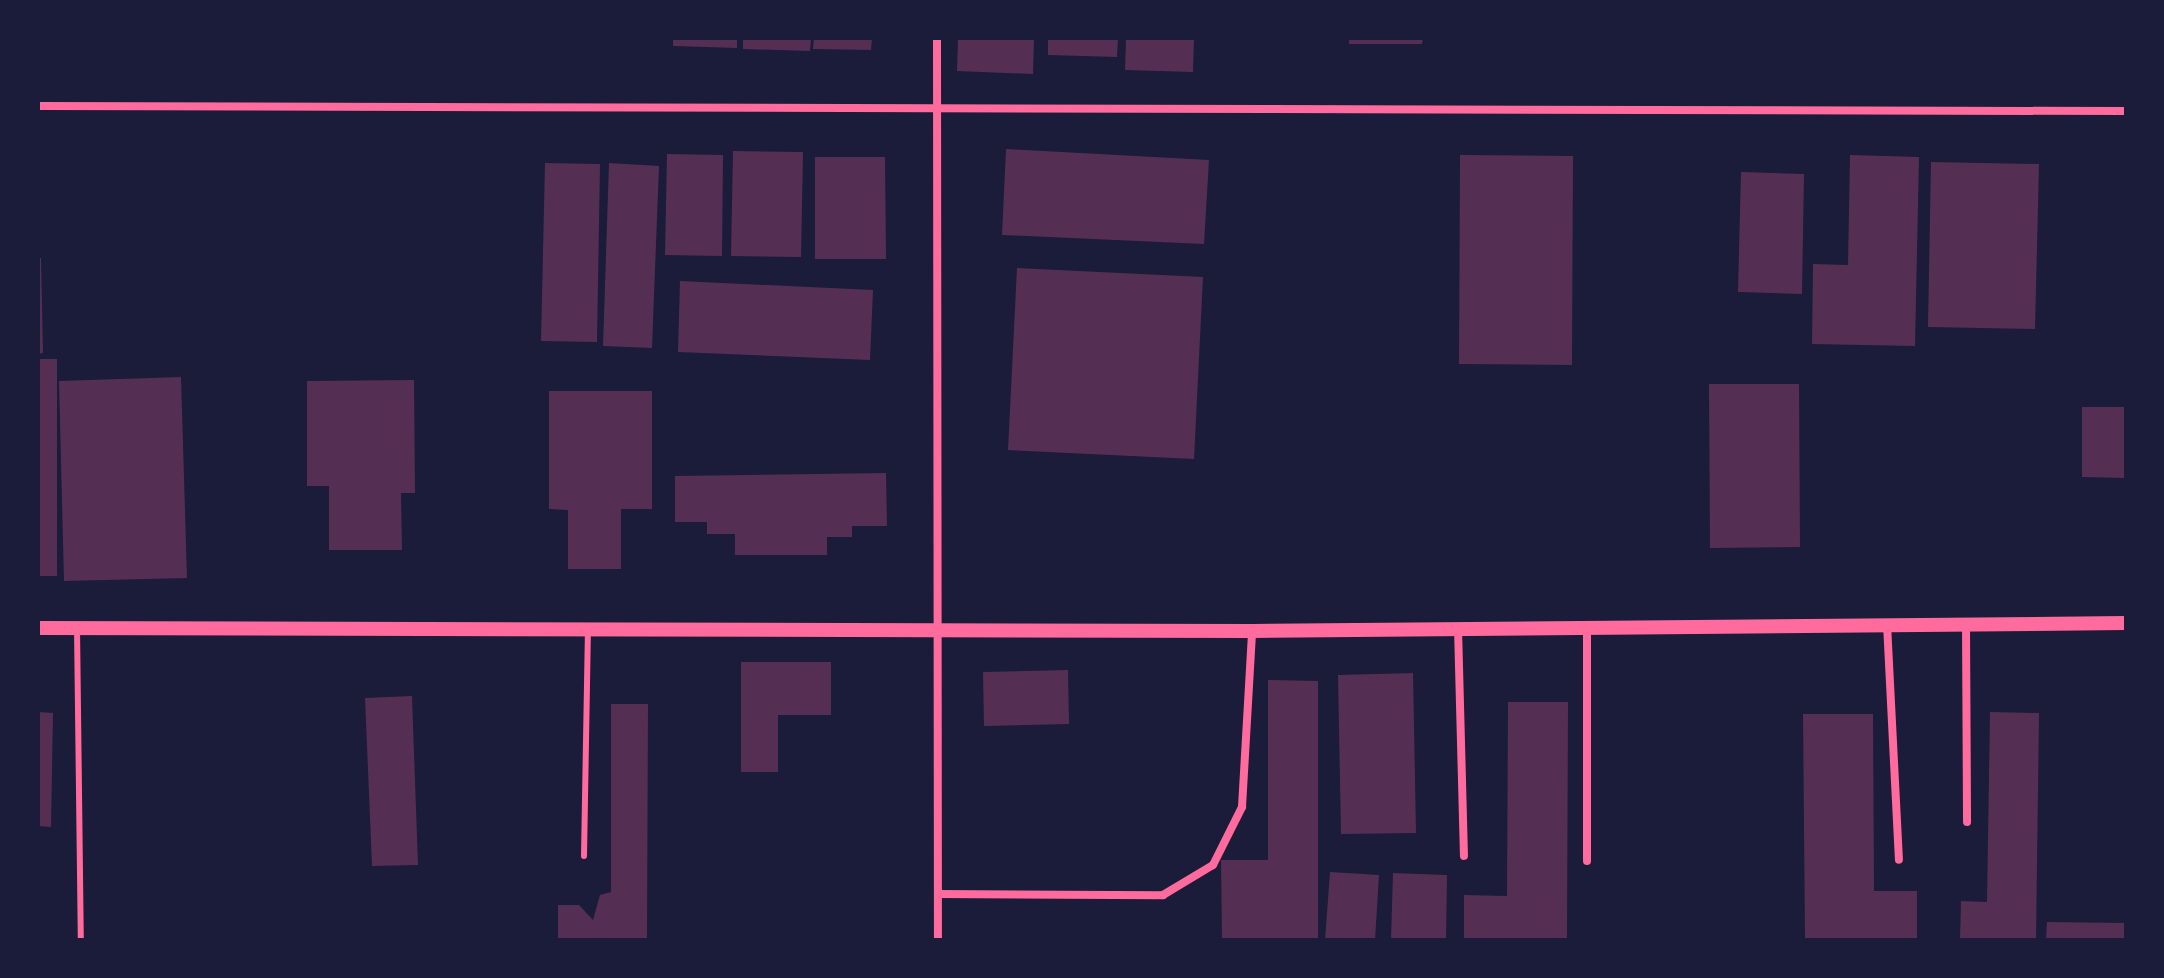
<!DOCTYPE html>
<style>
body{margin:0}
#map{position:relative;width:2164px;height:978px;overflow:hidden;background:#1b1b3a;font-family:"Public Sans",sans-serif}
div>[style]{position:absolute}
.building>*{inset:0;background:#542f53}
.service>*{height:6px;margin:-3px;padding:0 3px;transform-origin:3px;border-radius:3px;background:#ff6b9d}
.minor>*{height:8px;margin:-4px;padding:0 4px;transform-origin:4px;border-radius:4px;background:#ff6b9d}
.tertiary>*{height:14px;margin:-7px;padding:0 7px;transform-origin:7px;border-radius:7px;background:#ff6b9d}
span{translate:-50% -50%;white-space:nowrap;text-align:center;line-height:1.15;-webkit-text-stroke:8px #1b1b3a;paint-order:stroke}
.frame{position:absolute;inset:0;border:40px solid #1b1b3a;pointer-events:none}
</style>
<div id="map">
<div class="building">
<i style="clip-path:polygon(673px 38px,737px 38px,737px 48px,673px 46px)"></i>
<i style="clip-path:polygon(743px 38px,811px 38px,810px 51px,743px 49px)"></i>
<i style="clip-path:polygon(814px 38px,872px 38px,871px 50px,813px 49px)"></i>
<i style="clip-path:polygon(958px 38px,1034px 38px,1033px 74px,957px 71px)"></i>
<i style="clip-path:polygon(1048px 38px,1118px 38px,1117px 57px,1048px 55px)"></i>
<i style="clip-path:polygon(1126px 38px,1194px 38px,1193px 72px,1125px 70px)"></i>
<i style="clip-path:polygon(1349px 38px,1423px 38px,1422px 44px,1349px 44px)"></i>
<i style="clip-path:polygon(1006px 149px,1209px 160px,1204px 244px,1002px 235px)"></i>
<i style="clip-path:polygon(733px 151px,803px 152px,801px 257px,731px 256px)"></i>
<i style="clip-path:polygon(667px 154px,723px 155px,722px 256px,665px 255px)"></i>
<i style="clip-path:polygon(1460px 155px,1573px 156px,1572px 365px,1459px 364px)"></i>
<i style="clip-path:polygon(1850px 155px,1919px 157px,1915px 346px,1812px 344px,1813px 264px,1848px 265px)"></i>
<i style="clip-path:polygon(815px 157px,885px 157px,886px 259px,815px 259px)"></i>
<i style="clip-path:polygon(1931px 162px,2039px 164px,2035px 329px,1928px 327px)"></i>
<i style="clip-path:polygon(545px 163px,600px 164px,597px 342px,541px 341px)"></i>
<i style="clip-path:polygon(609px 163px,659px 166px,652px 348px,603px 346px)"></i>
<i style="clip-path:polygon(1741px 172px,1804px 174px,1802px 294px,1738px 292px)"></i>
<i style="clip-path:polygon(38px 258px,41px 258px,43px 353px,38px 354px)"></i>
<i style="clip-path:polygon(1017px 268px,1203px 277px,1194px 459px,1008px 450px)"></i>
<i style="clip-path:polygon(680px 281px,873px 290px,870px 360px,678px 352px)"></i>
<i style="clip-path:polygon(38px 359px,57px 359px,57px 576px,38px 576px)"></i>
<i style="clip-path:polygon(181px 377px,187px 578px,64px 581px,59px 381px)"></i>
<i style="clip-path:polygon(414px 380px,415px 493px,401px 493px,402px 550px,329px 550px,329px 486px,307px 486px,307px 381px)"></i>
<i style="clip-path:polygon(1709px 384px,1799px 384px,1800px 547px,1710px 548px)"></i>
<i style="clip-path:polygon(549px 391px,652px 391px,652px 509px,621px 509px,621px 569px,568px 569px,568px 510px,549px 509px)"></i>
<i style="clip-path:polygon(2082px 407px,2126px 407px,2126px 478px,2082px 477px)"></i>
<i style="clip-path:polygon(886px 473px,887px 526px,852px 526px,852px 537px,827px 537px,827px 555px,735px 555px,735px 534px,707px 534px,707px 522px,675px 522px,675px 476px)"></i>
<i style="clip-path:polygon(741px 662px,831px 662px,831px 715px,778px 715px,778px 772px,741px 772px)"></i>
<i style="clip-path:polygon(1068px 670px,1069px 724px,984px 726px,983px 672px)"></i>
<i style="clip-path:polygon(1413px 673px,1416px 833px,1341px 834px,1338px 675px)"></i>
<i style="clip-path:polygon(1268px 680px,1318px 681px,1318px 940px,1222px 940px,1221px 860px,1268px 860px)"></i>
<i style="clip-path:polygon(412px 696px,418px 865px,372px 866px,365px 698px)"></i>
<i style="clip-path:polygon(1508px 702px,1568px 702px,1567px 940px,1464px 940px,1464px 895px,1507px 896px)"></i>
<i style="clip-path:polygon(611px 704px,648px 704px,647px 940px,558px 940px,558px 905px,579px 905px,593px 920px,600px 895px,611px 892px)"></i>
<i style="clip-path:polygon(38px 712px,53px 713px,51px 827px,38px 826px)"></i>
<i style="clip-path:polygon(1990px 712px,2039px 713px,2036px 940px,1960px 940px,1961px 901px,1987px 902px)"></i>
<i style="clip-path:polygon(1803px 714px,1873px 714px,1874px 891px,1917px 891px,1917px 940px,1805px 940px)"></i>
<i style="clip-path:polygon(1330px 872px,1379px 875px,1375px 940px,1325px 940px)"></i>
<i style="clip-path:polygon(1393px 873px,1447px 875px,1446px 940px,1391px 940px)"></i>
<i style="clip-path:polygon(2047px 922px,2126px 923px,2126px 940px,2046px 940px)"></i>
</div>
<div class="service">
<i style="left:77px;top:628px;width:312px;rotate:89.3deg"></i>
<i style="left:584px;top:856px;width:227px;rotate:-89deg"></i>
</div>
<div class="minor">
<i style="left:937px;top:38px;width:902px;rotate:89.94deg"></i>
<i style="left:38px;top:106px;width:2088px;rotate:0.14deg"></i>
<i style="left:1887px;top:624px;width:236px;rotate:87.1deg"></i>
<i style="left:1966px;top:624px;width:198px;rotate:89.7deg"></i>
<i style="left:1587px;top:626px;width:235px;rotate:90deg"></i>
<i style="left:1458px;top:628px;width:228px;rotate:88.5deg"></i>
<i style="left:938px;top:894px;width:225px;rotate:0.3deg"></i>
<i style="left:1163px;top:895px;width:58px;rotate:-31deg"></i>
<i style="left:1213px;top:865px;width:65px;rotate:-63.4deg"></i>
<i style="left:1242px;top:807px;width:176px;rotate:-86.7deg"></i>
</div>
<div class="tertiary">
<i style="left:38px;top:628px;width:1214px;rotate:0.14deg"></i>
<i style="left:1252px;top:631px;width:874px;rotate:-0.52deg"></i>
</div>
<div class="frame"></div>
</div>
